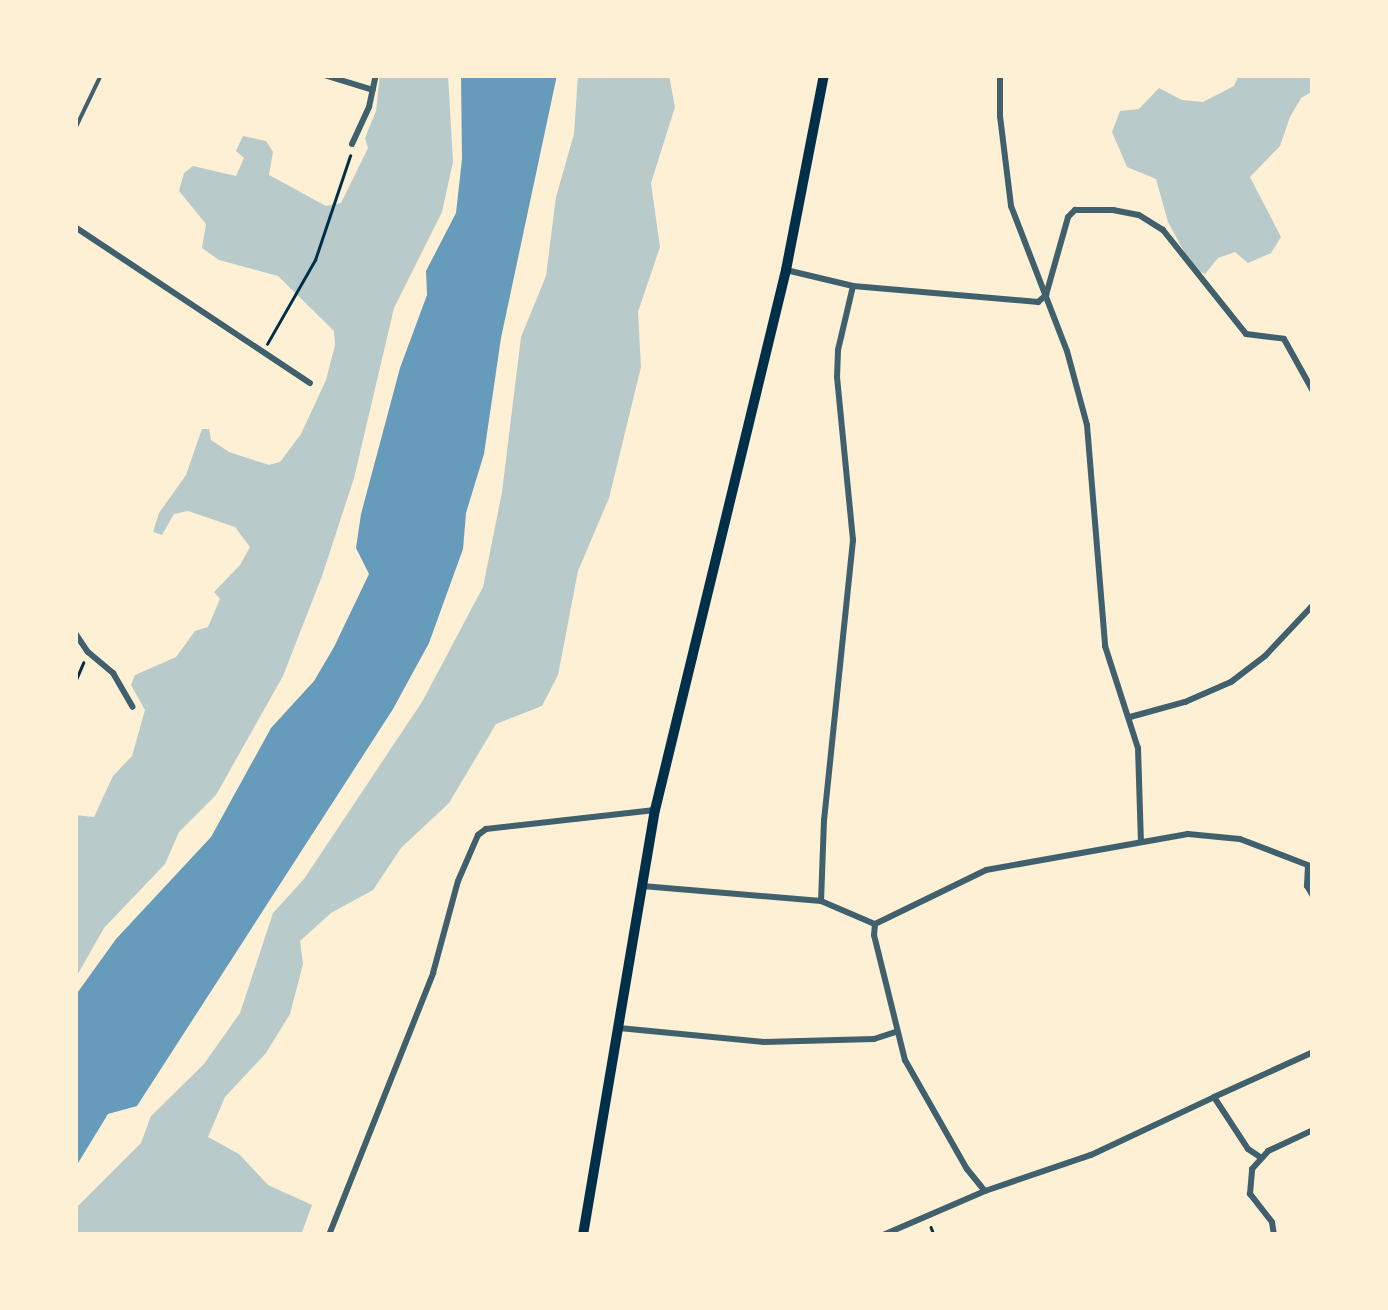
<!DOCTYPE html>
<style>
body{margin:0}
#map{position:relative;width:1388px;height:1310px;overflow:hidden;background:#fdf0d5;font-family:"Open Sans",sans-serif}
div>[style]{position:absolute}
.green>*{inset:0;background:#b9caca}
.water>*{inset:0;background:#669bbc}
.path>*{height:2.5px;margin:-1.25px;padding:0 1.25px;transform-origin:1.25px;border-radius:1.25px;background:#003049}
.service>*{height:4px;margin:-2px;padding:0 2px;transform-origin:2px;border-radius:2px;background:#3f606c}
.minor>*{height:6px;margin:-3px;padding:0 3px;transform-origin:3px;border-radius:3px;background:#3f606c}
.primary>*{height:10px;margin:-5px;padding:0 5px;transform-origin:5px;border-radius:5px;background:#003049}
span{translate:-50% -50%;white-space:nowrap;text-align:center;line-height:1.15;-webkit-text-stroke:10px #fdf0d5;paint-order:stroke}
.frame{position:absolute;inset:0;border:78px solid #fdf0d5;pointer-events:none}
</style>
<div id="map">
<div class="green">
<i style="clip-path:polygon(380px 75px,448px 75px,453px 162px,442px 212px,394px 308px,354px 478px,322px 576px,283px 676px,216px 795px,179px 832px,165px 864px,104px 928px,75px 979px,75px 815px,94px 817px,113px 776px,132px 756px,145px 710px,131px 685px,135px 675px,176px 657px,195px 631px,208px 627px,220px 599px,214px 592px,240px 565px,250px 547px,235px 527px,188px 511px,174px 514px,162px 535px,153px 532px,159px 513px,186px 475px,202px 429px,209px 429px,211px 440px,229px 452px,269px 465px,280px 462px,301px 434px,326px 380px,335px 345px,334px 331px,278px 276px,219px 260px,202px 248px,206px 224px,179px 191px,184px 173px,193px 166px,236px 176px,244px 158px,236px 151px,243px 136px,266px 141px,273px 152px,269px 175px,326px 206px,341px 203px,368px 148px,365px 138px,376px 111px)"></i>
<i style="clip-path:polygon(578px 75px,669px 75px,675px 107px,651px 183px,660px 247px,638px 312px,641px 367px,609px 498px,578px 571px,558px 675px,542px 706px,496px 724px,449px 803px,401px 848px,373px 890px,331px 913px,300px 941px,303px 964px,290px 1014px,266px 1053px,225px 1097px,208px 1137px,239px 1154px,268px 1185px,312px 1205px,301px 1235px,75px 1235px,75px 1209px,141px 1143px,151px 1116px,204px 1064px,240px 1013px,273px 913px,304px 879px,422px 702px,483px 587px,502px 492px,521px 337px,546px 276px,556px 197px,574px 134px)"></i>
<i style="clip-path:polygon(1239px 75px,1313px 75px,1313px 91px,1301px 98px,1290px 117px,1280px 146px,1250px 177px,1281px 237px,1271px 253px,1248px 263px,1235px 252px,1218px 258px,1205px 274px,1193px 268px,1168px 222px,1156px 179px,1127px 167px,1112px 132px,1120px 111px,1139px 109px,1159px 88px,1182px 100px,1203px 102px,1234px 86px)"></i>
</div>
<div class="water">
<i style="clip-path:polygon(461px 75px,557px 75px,501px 338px,484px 454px,466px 513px,463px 549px,429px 643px,393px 709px,137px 1106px,108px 1114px,75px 1168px,75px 996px,116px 939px,211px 837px,271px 728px,314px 681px,334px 647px,369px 574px,356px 548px,361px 514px,400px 368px,427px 295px,426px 271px,456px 213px,462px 159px)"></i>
</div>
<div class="path">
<i style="left:267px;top:344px;width:97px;rotate:-60.3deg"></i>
<i style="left:315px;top:260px;width:110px;rotate:-71.4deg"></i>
<i style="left:75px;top:682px;width:21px;rotate:-67deg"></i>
<i style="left:931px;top:1227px;width:9px;rotate:69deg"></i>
</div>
<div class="service">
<i style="left:75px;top:129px;width:60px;rotate:-64.3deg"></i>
</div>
<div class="minor">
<i style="left:324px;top:75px;width:51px;rotate:17deg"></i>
<i style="left:1000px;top:75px;width:41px;rotate:90deg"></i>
<i style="left:1000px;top:116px;width:91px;rotate:83deg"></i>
<i style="left:1011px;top:206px;width:155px;rotate:68.9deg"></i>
<i style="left:1067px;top:351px;width:77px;rotate:74.9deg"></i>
<i style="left:1087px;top:425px;width:222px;rotate:85.3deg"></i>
<i style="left:1105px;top:646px;width:107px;rotate:72.1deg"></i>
<i style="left:1138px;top:748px;width:94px;rotate:88.2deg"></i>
<i style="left:352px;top:144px;width:41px;rotate:-65.3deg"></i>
<i style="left:369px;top:107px;width:33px;rotate:-78deg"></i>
<i style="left:75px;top:227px;width:282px;rotate:33.6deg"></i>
<i style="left:786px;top:270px;width:69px;rotate:13.4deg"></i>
<i style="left:853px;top:286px;width:66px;rotate:103.2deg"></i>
<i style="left:838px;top:350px;width:27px;rotate:92deg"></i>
<i style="left:837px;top:377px;width:164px;rotate:84.4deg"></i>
<i style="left:853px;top:540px;width:281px;rotate:95.9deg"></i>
<i style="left:824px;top:820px;width:81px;rotate:92.1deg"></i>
<i style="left:853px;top:286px;width:186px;rotate:4.9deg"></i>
<i style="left:1038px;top:302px;width:11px;rotate:-41deg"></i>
<i style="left:1046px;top:295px;width:81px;rotate:-74.2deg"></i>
<i style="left:1068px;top:217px;width:10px;rotate:-45deg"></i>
<i style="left:1075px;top:210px;width:38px"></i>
<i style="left:1113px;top:210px;width:26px;rotate:11deg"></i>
<i style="left:1139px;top:215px;width:28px;rotate:32deg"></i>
<i style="left:1163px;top:230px;width:133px;rotate:51.4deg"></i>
<i style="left:1246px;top:334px;width:38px;rotate:7deg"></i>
<i style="left:1284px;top:339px;width:60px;rotate:60.9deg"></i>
<i style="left:75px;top:633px;width:23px;rotate:56deg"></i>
<i style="left:88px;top:652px;width:33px;rotate:40deg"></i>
<i style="left:113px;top:673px;width:39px;rotate:60deg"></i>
<i style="left:1130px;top:717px;width:57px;rotate:-15.3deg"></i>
<i style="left:1185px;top:702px;width:50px;rotate:-23.5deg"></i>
<i style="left:1231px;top:682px;width:43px;rotate:-37.4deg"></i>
<i style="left:1265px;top:656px;width:70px;rotate:-46.7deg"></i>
<i style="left:1308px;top:866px;width:20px;rotate:93deg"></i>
<i style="left:1307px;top:886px;width:12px;rotate:59deg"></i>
<i style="left:642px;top:886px;width:180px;rotate:4.8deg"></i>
<i style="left:821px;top:901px;width:59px;rotate:23.1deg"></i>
<i style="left:875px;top:924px;width:123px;rotate:-25.9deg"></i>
<i style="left:986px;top:870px;width:205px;rotate:-10.1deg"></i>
<i style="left:1188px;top:834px;width:52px;rotate:5.5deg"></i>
<i style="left:1240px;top:839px;width:78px;rotate:21deg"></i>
<i style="left:875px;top:924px;width:11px;rotate:95deg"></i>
<i style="left:874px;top:935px;width:129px;rotate:76.1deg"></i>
<i style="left:905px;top:1060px;width:125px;rotate:60.4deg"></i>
<i style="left:967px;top:1169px;width:28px;rotate:51deg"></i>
<i style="left:619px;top:1028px;width:146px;rotate:5.5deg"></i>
<i style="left:764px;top:1042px;width:110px;rotate:-1.6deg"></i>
<i style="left:874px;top:1039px;width:23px;rotate:-18deg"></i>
<i style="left:1214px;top:1097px;width:109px;rotate:-24.4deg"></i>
<i style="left:329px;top:1235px;width:282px;rotate:-68.3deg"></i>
<i style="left:433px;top:973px;width:95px;rotate:-74.8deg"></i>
<i style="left:458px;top:881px;width:50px;rotate:-66.5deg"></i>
<i style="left:478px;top:835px;width:10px;rotate:-37deg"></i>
<i style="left:486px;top:829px;width:170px;rotate:-6.4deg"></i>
<i style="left:883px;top:1235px;width:111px;rotate:-23.3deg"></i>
<i style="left:985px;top:1191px;width:112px;rotate:-18.8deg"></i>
<i style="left:1091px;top:1155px;width:136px;rotate:-25.2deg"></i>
<i style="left:1214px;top:1097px;width:62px;rotate:56.8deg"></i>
<i style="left:1248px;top:1149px;width:14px;rotate:34deg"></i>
<i style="left:1274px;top:1235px;width:13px;rotate:-99deg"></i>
<i style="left:1272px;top:1222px;width:36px;rotate:-128deg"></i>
<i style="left:1250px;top:1194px;width:25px;rotate:-85deg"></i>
<i style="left:1252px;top:1169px;width:24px;rotate:-48deg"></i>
<i style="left:1268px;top:1151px;width:50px;rotate:-25deg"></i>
</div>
<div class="primary">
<i style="left:583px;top:1235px;width:431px;rotate:-80.4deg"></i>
<i style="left:655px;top:810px;width:556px;rotate:-76.36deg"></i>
<i style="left:786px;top:270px;width:199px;rotate:-79deg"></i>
</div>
<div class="frame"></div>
</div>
